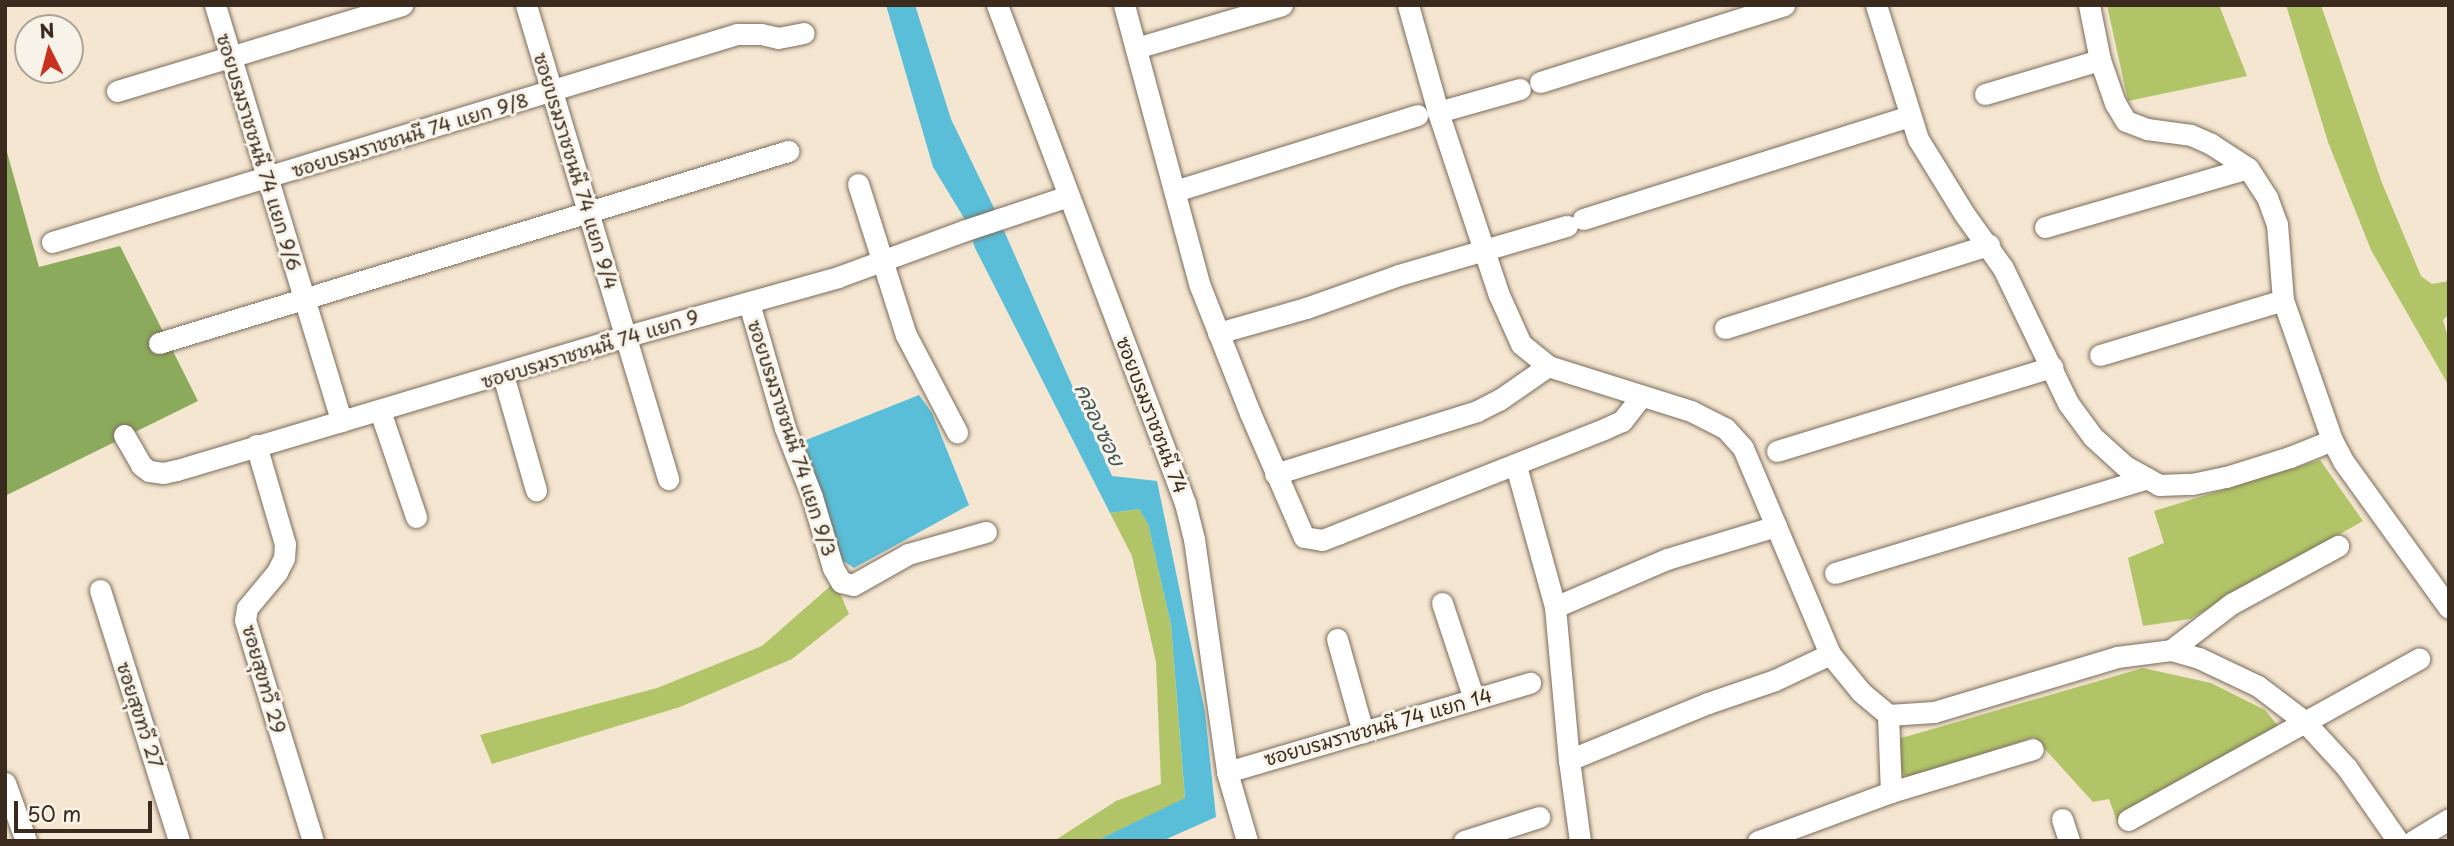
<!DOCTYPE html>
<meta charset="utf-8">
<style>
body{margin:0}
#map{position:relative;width:2454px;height:846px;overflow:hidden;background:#f4e6d0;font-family:"Playpen Sans","Playpen Sans Thai",sans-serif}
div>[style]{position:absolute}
.green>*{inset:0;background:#b1c568}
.forest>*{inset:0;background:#8caa5c}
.water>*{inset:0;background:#5abed8}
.roads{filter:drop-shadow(0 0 2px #7c6c5c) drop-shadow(0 0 2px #7c6c5c)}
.minor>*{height:21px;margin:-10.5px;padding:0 10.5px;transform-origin:10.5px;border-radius:10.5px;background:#fff}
span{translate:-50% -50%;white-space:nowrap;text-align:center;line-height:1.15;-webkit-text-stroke:6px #f7f3e8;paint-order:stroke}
.street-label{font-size:19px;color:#3b2a1e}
.water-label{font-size:21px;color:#445656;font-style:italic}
.frame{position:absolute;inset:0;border:7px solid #3b2a1e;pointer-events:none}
.north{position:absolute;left:14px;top:14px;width:70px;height:70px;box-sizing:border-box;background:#f7f3e8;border:2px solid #aca397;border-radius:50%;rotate:354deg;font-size:19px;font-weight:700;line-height:28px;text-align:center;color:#3b2a1e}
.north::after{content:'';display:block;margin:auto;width:24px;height:32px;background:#c8321e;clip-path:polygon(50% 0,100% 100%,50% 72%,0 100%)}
.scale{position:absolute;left:14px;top:801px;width:138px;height:32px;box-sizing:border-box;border:4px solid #3b2a1e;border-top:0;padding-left:9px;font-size:21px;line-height:24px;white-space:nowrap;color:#3b2a1e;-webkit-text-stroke:5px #f7f3e8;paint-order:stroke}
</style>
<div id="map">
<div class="green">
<i style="clip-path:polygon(2107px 5px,2219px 5px,2247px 76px,2128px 101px)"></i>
<i style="clip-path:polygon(2286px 5px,2321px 5px,2382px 183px,2421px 276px,2432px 284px,2449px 281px,2449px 314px,2443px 320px,2449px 341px,2449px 386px,2371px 250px,2328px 142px)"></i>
<i style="clip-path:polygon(2320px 460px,2363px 521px,2190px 619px,2143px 626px,2128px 558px,2164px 543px,2154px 511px)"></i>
<i style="clip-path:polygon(1139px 509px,1148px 524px,1171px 625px,1185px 799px,1096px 841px,1054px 841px,1116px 801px,1161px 784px,1156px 662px,1132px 556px,1110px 513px)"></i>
<i style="clip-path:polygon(835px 582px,849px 614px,792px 659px,680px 707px,492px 764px,480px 735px,657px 688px,762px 646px)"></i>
<i style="clip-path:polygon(2143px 668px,2211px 683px,2265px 710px,2278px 726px,2119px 827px,2109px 799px,2093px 802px,2034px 737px,1908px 779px,1899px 769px,1898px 739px)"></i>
</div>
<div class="forest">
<i style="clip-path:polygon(5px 145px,39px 267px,120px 246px,198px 401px,5px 496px)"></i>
</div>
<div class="water">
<i style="clip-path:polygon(886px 5px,915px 5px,951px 119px,994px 208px,1112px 476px,1157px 481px,1205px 712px,1216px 817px,1162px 841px,1096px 841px,1185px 798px,1171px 625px,1148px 524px,1139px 509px,1110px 513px,975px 248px,967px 223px,933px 167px)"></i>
<i style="clip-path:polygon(919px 395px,932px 413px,969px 505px,854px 568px,842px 560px,801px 442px)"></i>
</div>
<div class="roads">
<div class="minor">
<i style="left:215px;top:5px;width:435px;rotate:73.1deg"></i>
<i style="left:526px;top:5px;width:495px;rotate:73.3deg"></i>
<i style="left:997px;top:5px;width:532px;rotate:69.32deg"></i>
<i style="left:1185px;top:503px;width:37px;rotate:76deg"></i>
<i style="left:1194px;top:539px;width:235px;rotate:81.9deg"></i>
<i style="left:1227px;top:772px;width:72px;rotate:73.8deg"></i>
<i style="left:1124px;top:5px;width:291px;rotate:74.9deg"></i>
<i style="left:1200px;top:286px;width:136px;rotate:68.5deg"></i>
<i style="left:1250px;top:413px;width:135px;rotate:66.5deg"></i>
<i style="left:1304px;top:537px;width:18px;rotate:9deg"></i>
<i style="left:1322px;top:540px;width:19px;rotate:-21deg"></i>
<i style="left:1340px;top:533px;width:286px;rotate:-21.5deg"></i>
<i style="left:1606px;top:428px;width:17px;rotate:-24deg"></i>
<i style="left:1622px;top:421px;width:29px;rotate:-52deg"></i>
<i style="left:1408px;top:5px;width:111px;rotate:74.3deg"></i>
<i style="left:1438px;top:112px;width:193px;rotate:71.6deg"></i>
<i style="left:1499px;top:295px;width:54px;rotate:65.8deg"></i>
<i style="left:1521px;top:344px;width:35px;rotate:39deg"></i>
<i style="left:1548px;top:366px;width:150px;rotate:17.5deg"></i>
<i style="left:1691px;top:411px;width:39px;rotate:27deg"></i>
<i style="left:1726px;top:429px;width:25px;rotate:48deg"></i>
<i style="left:1743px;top:448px;width:224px;rotate:67.1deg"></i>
<i style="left:1830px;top:654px;width:49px;rotate:50.8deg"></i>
<i style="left:1861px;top:692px;width:35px;rotate:40deg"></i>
<i style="left:1888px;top:715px;width:46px;rotate:-3.7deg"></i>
<i style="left:1934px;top:712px;width:191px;rotate:-16.7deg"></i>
<i style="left:2117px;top:657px;width:54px;rotate:-7.4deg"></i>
<i style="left:2171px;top:650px;width:29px;rotate:16deg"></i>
<i style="left:2199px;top:658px;width:65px;rotate:25.4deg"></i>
<i style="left:2258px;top:686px;width:58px;rotate:37.3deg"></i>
<i style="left:2304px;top:721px;width:64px;rotate:47.5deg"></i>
<i style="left:2347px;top:768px;width:89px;rotate:55.1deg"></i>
<i style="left:1876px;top:5px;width:140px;rotate:72.6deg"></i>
<i style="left:1918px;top:139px;width:89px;rotate:58.3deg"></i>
<i style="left:1965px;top:215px;width:65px;rotate:54.4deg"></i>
<i style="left:2003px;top:268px;width:150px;rotate:64.3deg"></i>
<i style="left:2068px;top:403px;width:42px;rotate:53.7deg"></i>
<i style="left:2093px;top:437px;width:43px;rotate:42.2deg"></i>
<i style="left:2125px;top:466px;width:39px;rotate:29deg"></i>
<i style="left:2159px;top:485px;width:33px;rotate:-2deg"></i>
<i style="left:2192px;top:484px;width:35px;rotate:-12deg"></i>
<i style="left:2226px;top:477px;width:67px;rotate:-17.4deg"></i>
<i style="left:2290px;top:457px;width:45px;rotate:-22deg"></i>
<i style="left:2089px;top:5px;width:56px;rotate:78.7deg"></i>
<i style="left:2100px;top:60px;width:46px;rotate:70.8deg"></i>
<i style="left:2115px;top:103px;width:21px;rotate:59deg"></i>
<i style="left:2126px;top:121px;width:22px;rotate:21deg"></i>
<i style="left:2147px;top:129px;width:44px;rotate:7.8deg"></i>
<i style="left:2191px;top:135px;width:22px;rotate:24deg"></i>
<i style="left:2211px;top:144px;width:44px;rotate:33deg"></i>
<i style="left:2248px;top:168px;width:35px;rotate:57deg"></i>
<i style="left:2267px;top:197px;width:29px;rotate:70deg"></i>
<i style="left:2277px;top:224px;width:76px;rotate:85.5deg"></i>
<i style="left:2283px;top:300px;width:148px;rotate:70.7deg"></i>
<i style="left:2332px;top:440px;width:24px;rotate:62deg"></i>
<i style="left:2343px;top:461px;width:181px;rotate:54.2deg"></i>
<i style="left:1136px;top:48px;width:152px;rotate:-16.4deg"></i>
<i style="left:1540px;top:82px;width:256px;rotate:-17.5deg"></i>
<i style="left:117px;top:91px;width:298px;rotate:-16.8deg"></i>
<i style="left:1985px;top:94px;width:120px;rotate:-16.5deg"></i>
<i style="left:1438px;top:112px;width:85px;rotate:-15.7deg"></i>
<i style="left:858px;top:184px;width:158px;rotate:72.4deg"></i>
<i style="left:906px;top:335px;width:110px;rotate:62.3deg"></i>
<i style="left:1175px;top:191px;width:254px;rotate:-17.4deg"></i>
<i style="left:1583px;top:219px;width:342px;rotate:-17.5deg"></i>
<i style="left:2045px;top:227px;width:211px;rotate:-16.2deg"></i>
<i style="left:52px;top:242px;width:716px;rotate:-16.89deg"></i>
<i style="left:737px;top:34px;width:24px"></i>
<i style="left:761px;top:34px;width:17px;rotate:13deg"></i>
<i style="left:778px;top:38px;width:26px;rotate:-11deg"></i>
<i style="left:749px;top:303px;width:130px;rotate:73.9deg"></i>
<i style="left:785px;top:428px;width:74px;rotate:68.6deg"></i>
<i style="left:812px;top:497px;width:74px;rotate:73.5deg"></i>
<i style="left:833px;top:568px;width:16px;rotate:60deg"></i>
<i style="left:841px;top:582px;width:12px;rotate:14deg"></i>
<i style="left:853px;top:585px;width:63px;rotate:-29.4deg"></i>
<i style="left:908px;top:554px;width:81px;rotate:-15.8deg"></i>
<i style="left:1725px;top:328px;width:277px;rotate:-17.5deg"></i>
<i style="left:1218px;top:333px;width:91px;rotate:-15.9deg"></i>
<i style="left:1306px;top:308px;width:99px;rotate:-19.5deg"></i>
<i style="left:1399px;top:275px;width:175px;rotate:-16.3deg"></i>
<i style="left:159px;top:343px;width:658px;rotate:-16.97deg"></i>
<i style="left:2100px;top:355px;width:191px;rotate:-16.7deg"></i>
<i style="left:503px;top:375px;width:120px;rotate:74deg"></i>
<i style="left:380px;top:411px;width:112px;rotate:71.2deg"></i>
<i style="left:124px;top:435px;width:34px;rotate:60deg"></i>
<i style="left:141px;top:465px;width:10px;rotate:37deg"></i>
<i style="left:149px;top:471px;width:14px;rotate:8deg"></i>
<i style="left:163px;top:473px;width:14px;rotate:-12deg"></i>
<i style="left:177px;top:470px;width:470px;rotate:-16.6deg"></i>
<i style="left:627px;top:336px;width:219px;rotate:-15.6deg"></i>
<i style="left:838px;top:277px;width:133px;rotate:-20.2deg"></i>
<i style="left:963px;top:231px;width:111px;rotate:-18.4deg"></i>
<i style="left:256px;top:445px;width:103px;rotate:73.7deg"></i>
<i style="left:285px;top:544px;width:14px;rotate:94deg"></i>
<i style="left:284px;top:558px;width:16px;rotate:117deg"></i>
<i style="left:277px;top:572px;width:47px;rotate:129.8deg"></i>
<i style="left:247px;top:608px;width:12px;rotate:99deg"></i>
<i style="left:245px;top:620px;width:231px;rotate:72.9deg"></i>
<i style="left:1777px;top:451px;width:288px;rotate:-17deg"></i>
<i style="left:1516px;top:466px;width:146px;rotate:74.5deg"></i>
<i style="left:1555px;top:607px;width:154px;rotate:84.8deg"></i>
<i style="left:1569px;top:760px;width:82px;rotate:82.3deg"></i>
<i style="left:1275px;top:474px;width:212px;rotate:-17.3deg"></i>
<i style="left:1477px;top:411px;width:25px;rotate:-27deg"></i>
<i style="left:1499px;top:400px;width:60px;rotate:-34.8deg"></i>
<i style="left:1835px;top:573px;width:326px;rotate:-16.9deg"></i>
<i style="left:100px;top:590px;width:263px;rotate:72.5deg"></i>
<i style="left:1442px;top:603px;width:101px;rotate:71.6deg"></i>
<i style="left:1555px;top:607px;width:122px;rotate:-23.2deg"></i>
<i style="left:1667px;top:559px;width:114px;rotate:-16.8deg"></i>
<i style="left:1337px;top:639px;width:97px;rotate:74.4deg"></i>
<i style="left:2171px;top:650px;width:76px;rotate:-37.5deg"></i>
<i style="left:2231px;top:604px;width:122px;rotate:-28.5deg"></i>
<i style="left:1888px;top:715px;width:77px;rotate:87.8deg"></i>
<i style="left:1569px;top:760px;width:150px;rotate:-22.3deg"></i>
<i style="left:1708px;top:703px;width:71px;rotate:-18.9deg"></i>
<i style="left:1775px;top:680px;width:61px;rotate:-25.3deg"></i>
<i style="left:1227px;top:772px;width:316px;rotate:-16.4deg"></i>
<i style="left:5px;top:783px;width:62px;rotate:70.1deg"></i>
<i style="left:2062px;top:819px;width:23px;rotate:72deg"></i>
<i style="left:2128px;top:820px;width:333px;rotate:-29deg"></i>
<i style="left:1464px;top:841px;width:79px;rotate:-17.7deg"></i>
<i style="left:1758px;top:841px;width:142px;rotate:-20.2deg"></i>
<i style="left:1891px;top:792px;width:148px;rotate:-16.8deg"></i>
<i style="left:2413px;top:841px;width:42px;rotate:-31.4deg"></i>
</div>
</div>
<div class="street-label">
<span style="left:410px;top:135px;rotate:-17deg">ซอยบรมราชชนนี 74 แยก 9/8</span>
<span style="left:259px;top:152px;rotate:73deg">ซอยบรมราชชนนี 74 แยก 9/6</span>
<span style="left:576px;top:171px;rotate:73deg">ซอยบรมราชชนนี 74 แยก 9/4</span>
<span style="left:590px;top:349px;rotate:-17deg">ซอยบรมราชชนนี 74 แยก 9</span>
<span style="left:1152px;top:415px;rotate:69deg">ซอยบรมราชชนนี 74</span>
<span style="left:792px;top:438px;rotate:72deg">ซอยบรมราชชนนี 74 แยก 9/3</span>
<span style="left:264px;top:679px;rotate:74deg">ซอยสุขทวี 29</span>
<span style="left:140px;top:715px;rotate:72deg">ซอยสุขทวี 27</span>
<span style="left:1378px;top:727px;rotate:-16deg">ซอยบรมราชชนนี 74 แยก 14</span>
</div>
<div class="water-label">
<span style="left:1101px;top:424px;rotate:65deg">คลองซอย</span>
</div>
<div class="frame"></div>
<div class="north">N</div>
<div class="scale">50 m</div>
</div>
